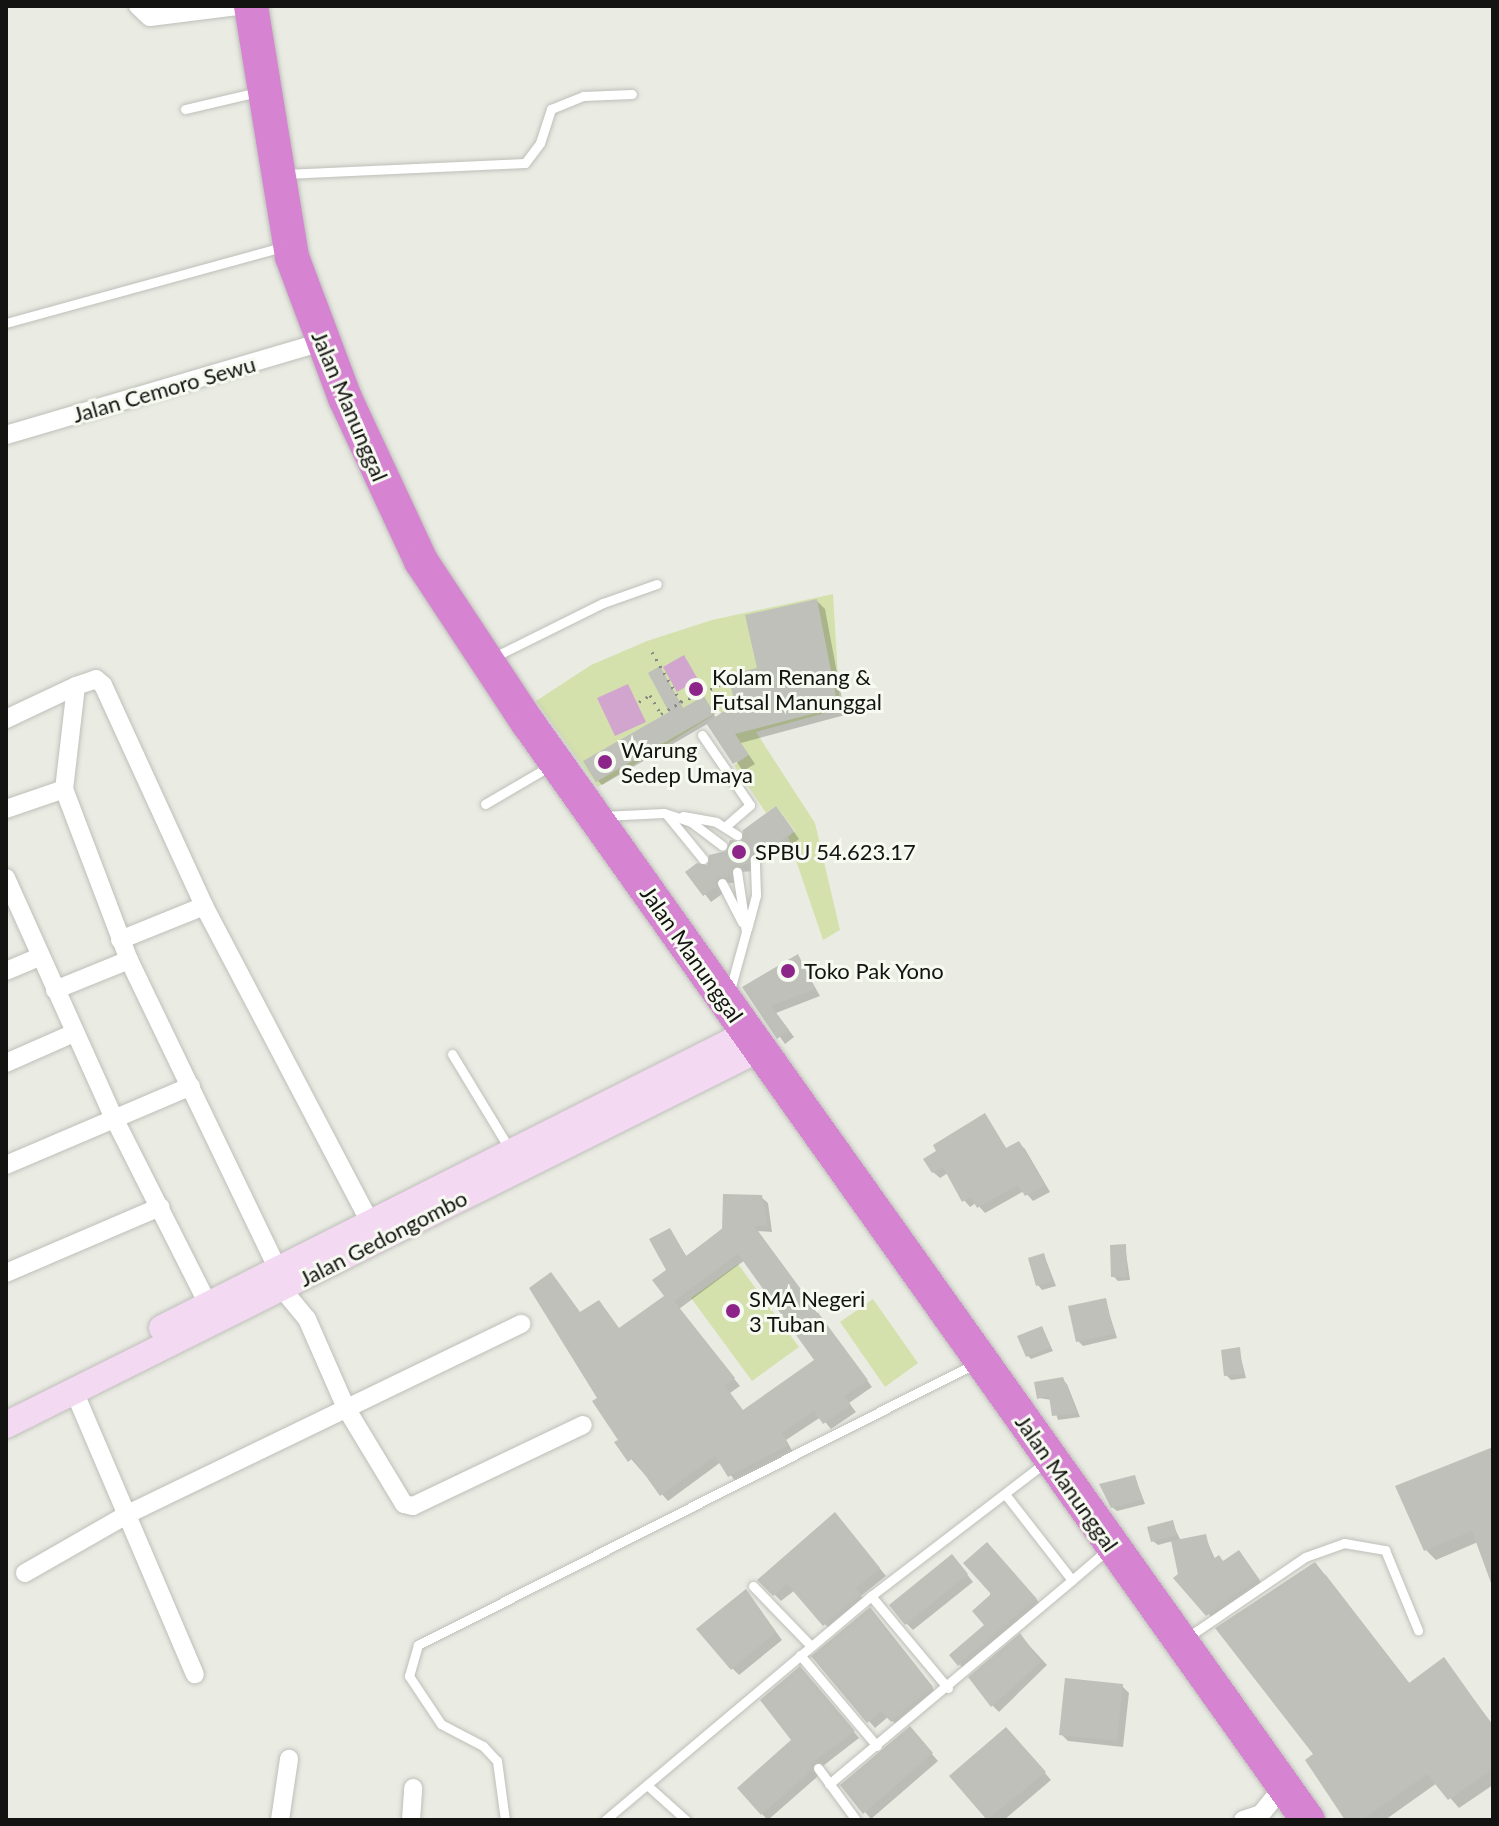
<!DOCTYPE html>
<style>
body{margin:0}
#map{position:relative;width:1499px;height:1826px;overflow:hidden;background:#eaece4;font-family:Lato,sans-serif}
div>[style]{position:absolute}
.green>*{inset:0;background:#d4e1ad}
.water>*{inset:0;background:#d2a5cf}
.shadow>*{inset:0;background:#0003}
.building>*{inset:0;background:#bec0b9}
.path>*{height:3px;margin-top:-1.5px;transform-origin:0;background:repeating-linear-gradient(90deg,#888984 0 2px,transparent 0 8px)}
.roads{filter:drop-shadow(0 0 2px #bdbfb8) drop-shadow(0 0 2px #bdbfb8)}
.lane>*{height:9px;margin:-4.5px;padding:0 4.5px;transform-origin:4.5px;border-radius:4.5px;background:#fff}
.street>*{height:18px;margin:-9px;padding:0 9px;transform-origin:9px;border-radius:9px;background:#fff}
.secondary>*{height:26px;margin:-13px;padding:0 13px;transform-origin:13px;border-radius:13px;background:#f3daf2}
.highway>*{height:34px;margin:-17px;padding:0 17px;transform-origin:17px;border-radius:17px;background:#d684d2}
.dots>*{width:22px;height:22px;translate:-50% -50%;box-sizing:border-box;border:4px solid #f7faf1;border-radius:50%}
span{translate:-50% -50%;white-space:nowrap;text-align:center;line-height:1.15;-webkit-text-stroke:6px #f7faf1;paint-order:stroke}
.street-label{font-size:22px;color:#131311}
.poi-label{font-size:22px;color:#131311}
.left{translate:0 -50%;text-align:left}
.frame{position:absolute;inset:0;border:8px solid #131311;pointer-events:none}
</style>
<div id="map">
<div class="green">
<i style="clip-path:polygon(833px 594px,840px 709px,756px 732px,815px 823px,840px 930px,823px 940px,788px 837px,795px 831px,776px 806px,766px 813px,734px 765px,749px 755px,720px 711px,598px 787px,536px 701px,591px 665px,647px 641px,712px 620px)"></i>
<i style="clip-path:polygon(738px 1264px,799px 1347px,752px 1381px,691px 1298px)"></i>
<i style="clip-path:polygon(873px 1299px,918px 1363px,885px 1387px,840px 1322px)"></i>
</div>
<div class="water">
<i style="clip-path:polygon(684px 655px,704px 690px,693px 696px,687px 686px,677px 692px,663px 667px)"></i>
<i style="clip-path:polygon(628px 684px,646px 722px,615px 736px,597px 698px)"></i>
</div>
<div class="shadow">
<i style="clip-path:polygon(817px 601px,825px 609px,845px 715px,741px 743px,755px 764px,743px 771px,709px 723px,602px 785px,598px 781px,672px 713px,663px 673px,684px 710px,708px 703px,716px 718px,738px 705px,759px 669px)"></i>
<i style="clip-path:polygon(783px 816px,799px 839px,769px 861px,757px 859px,754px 871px,740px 872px,737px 883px,725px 883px,722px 894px,711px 902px,688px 872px,709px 868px)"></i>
<i style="clip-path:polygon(798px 957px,820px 996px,776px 1013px,794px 1037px,785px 1044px,745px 988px)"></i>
<i style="clip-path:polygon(985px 1116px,1007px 1150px,1019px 1143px,1025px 1149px,1050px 1192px,1033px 1201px,1024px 1191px,985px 1213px,976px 1203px,970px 1207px,964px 1200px,948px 1173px,940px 1178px,933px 1172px)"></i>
<i style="clip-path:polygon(evenodd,761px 1197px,768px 1203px,772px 1232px,758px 1231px,872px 1387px,849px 1403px,856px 1412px,831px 1429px,821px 1417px,786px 1440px,793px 1452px,736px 1482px,721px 1462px,668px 1501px,617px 1443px,621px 1440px,581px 1314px,620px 1330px,666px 1296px,669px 1230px,687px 1257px,761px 1197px,745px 1260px,817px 1361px,743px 1412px,730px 1393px,740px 1386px,679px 1309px,745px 1260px)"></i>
<i style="clip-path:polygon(1125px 1246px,1130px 1280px,1118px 1281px,1113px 1276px)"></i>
<i style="clip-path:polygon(1044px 1255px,1056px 1286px,1042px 1290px,1038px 1285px)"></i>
<i style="clip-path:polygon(1105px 1300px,1117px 1338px,1083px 1346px,1078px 1341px)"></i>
<i style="clip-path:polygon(1042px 1328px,1053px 1351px,1031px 1359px,1028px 1356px)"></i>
<i style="clip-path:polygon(1239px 1350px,1246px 1378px,1231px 1380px,1226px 1375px)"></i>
<i style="clip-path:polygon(1062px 1379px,1067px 1384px,1080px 1417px,1058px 1420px,1052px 1400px,1039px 1398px)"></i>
<i style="clip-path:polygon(1493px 1449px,1493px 1582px,1478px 1542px,1436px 1560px,1426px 1550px)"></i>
<i style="clip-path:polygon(1135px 1477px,1145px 1504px,1117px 1511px,1112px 1507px)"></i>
<i style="clip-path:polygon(841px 1521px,886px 1576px,861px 1596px,867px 1602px,832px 1632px,795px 1590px,781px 1601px,760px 1580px)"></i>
<i style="clip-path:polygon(1172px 1523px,1181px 1541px,1205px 1536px,1215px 1559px,1224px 1563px,1239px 1552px,1264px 1586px,1214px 1621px,1180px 1575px,1173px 1541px,1158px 1545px,1153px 1541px)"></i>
<i style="clip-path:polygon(994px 1552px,1043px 1607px,966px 1671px,960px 1665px,987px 1626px)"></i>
<i style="clip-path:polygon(959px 1564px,973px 1582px,913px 1630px,906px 1623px)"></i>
<i style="clip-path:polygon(1325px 1574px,1410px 1684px,1444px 1660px,1493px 1725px,1493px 1785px,1459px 1808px,1437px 1783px,1385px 1820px,1347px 1820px,1316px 1755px)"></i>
<i style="clip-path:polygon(746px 1591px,782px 1640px,739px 1675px,732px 1668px)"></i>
<i style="clip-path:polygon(876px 1616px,938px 1695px,899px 1727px,888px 1717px,875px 1728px,869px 1721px)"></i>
<i style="clip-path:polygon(1027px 1643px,1047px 1665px,999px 1712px,992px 1705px)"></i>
<i style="clip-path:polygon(806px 1675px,859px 1738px,819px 1769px,817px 1777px,768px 1820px,762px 1814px,794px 1741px)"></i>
<i style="clip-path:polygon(1122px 1686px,1129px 1693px,1123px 1747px,1068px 1741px,1061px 1734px)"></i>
<i style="clip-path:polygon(916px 1736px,938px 1761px,871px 1819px,865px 1812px)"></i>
<i style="clip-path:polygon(1013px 1736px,1051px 1780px,1004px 1820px,990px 1820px,952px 1776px)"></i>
</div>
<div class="building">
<i style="clip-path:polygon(817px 599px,838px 707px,735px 734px,748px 755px,733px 764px,706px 723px,735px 704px,728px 675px,757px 668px,745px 615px)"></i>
<i style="clip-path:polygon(660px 666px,683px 708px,704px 696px,714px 714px,596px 782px,583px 761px,669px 712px,648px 673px)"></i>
<i style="clip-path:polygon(776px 806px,794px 831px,761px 855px,750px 853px,748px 864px,733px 866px,730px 877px,718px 877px,716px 887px,703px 896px,685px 872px,697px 863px,707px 865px,709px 855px,726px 851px,730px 840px,741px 841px,743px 830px)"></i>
<i style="clip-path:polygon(798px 954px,815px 989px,771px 1006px,789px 1030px,777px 1039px,742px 987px)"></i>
<i style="clip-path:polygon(985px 1113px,1006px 1148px,1019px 1141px,1045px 1185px,1025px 1196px,1018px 1185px,977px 1208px,971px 1197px,962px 1202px,943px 1167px,932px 1173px,923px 1159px,936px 1151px,933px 1145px)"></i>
<i style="clip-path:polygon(evenodd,723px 1194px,762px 1195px,767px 1226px,754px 1226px,868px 1380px,844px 1396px,851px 1405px,823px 1424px,814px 1411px,782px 1433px,789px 1445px,728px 1477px,715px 1456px,660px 1496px,633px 1458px,628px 1462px,614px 1442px,618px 1440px,592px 1401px,597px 1398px,529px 1288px,551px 1272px,580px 1312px,599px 1300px,619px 1328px,664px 1296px,652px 1280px,666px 1270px,649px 1239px,670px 1228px,686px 1256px,722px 1229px,723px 1194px,738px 1254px,814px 1360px,743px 1410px,725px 1386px,735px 1378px,674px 1301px,738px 1254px)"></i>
<i style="clip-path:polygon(1126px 1244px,1127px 1277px,1111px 1277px,1110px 1245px)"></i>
<i style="clip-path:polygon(1044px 1253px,1052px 1282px,1036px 1286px,1028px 1258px)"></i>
<i style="clip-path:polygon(1106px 1298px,1114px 1334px,1076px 1342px,1068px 1306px)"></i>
<i style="clip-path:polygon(1042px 1326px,1051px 1347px,1026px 1357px,1017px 1336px)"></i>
<i style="clip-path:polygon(1240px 1347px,1243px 1374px,1224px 1376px,1221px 1350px)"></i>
<i style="clip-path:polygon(1063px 1377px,1077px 1413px,1052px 1416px,1049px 1396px,1037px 1399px,1034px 1382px)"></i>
<i style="clip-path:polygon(1493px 1447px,1493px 1583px,1491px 1583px,1472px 1531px,1424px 1551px,1395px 1486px)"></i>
<i style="clip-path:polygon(1135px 1475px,1142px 1500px,1111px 1508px,1099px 1484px)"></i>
<i style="clip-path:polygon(835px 1512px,880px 1568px,856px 1588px,861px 1595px,823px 1626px,787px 1584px,773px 1596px,757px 1580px)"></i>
<i style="clip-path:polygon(1173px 1520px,1177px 1535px,1151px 1542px,1147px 1527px)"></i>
<i style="clip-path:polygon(1206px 1534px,1212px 1560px,1219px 1555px,1223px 1561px,1239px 1550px,1259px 1579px,1206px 1616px,1173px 1578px,1178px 1574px,1171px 1541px)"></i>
<i style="clip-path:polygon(987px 1542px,1037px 1599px,958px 1666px,949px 1655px,984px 1625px,972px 1611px,991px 1594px,963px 1563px)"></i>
<i style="clip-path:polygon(952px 1554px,968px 1574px,905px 1625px,889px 1605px)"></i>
<i style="clip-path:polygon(1315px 1562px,1409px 1683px,1444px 1657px,1493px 1726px,1493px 1769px,1448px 1800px,1427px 1774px,1362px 1820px,1345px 1820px,1305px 1760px,1313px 1754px,1215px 1628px)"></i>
<i style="clip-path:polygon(746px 1589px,776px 1632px,731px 1670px,696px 1629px)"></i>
<i style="clip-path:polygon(870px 1607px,933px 1687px,891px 1722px,881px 1711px,867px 1723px,811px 1656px)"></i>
<i style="clip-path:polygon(1020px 1633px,1041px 1662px,991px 1707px,968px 1677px)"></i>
<i style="clip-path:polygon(800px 1666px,855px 1731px,813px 1762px,811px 1771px,761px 1815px,737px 1788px,791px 1740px,760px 1700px)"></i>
<i style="clip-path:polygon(1065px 1678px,1123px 1684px,1117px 1741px,1059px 1735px)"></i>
<i style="clip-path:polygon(910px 1726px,933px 1753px,863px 1814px,840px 1785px)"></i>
<i style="clip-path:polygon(1006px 1727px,1046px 1772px,987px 1820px,949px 1776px)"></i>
</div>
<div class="path">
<i style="left:639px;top:702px;width:13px;rotate:-32deg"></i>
<i style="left:650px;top:695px;width:22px;rotate:60deg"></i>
<i style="left:661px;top:714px;width:23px;rotate:-31deg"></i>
<i style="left:681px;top:702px;width:58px;rotate:-120.1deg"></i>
<i style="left:681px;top:702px;width:52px;rotate:-23.6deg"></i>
</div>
<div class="roads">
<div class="lane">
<i style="left:185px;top:109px;width:75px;rotate:-13.1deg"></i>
<i style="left:285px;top:174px;width:240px;rotate:-2.6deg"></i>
<i style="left:525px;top:163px;width:25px;rotate:-53deg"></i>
<i style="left:540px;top:143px;width:36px;rotate:-72deg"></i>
<i style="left:551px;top:109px;width:35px;rotate:-22deg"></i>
<i style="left:583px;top:96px;width:49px;rotate:-2.3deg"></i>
<i style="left:6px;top:323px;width:286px;rotate:-15.4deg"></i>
<i style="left:492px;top:658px;width:124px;rotate:-26.4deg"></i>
<i style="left:603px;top:603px;width:57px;rotate:-19.4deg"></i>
<i style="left:702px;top:735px;width:85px;rotate:55.6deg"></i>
<i style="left:750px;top:805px;width:33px;rotate:139deg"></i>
<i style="left:485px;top:804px;width:75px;rotate:-30.3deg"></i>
<i style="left:667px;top:815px;width:57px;rotate:50.7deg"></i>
<i style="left:602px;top:816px;width:62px;rotate:-2.8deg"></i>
<i style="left:664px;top:813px;width:28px;rotate:18deg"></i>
<i style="left:691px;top:822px;width:39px;rotate:37deg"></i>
<i style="left:683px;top:816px;width:34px;rotate:10deg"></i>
<i style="left:716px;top:822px;width:25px;rotate:32deg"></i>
<i style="left:722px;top:883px;width:44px;rotate:62.9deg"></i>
<i style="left:747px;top:929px;width:35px;rotate:-75deg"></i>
<i style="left:756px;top:895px;width:36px;rotate:-92deg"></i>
<i style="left:730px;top:990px;width:60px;rotate:-74.6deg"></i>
<i style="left:746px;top:932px;width:61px;rotate:-98.5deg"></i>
<i style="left:452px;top:1054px;width:110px;rotate:58.8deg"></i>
<i style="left:1005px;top:1494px;width:109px;rotate:52.1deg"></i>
<i style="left:1072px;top:1580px;width:45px;rotate:-40.5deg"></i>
<i style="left:753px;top:1586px;width:83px;rotate:46deg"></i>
<i style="left:871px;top:1596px;width:120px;rotate:50.1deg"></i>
<i style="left:1185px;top:1639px;width:145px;rotate:-34.3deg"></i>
<i style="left:1305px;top:1557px;width:41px;rotate:-19.7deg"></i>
<i style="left:1344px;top:1543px;width:42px;rotate:9.7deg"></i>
<i style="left:1385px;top:1550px;width:87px;rotate:67.6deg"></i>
<i style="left:800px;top:1655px;width:119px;rotate:49.8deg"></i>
<i style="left:818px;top:1768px;width:64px;rotate:53.8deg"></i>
<i style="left:829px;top:1784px;width:317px;rotate:-40deg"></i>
<i style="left:647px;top:1785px;width:52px;rotate:41.9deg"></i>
<i style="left:505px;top:1820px;width:60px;rotate:-97.7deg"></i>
<i style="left:497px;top:1761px;width:21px;rotate:-133deg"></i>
<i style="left:483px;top:1746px;width:47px;rotate:-152.4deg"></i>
<i style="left:441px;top:1724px;width:58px;rotate:-123.7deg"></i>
<i style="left:409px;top:1676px;width:32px;rotate:-74deg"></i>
<i style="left:418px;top:1645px;width:623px;rotate:-26.81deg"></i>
<i style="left:605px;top:1820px;width:348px;rotate:-40.1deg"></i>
<i style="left:871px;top:1596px;width:222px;rotate:-37.5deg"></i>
</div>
<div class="street">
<i style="left:138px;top:6px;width:16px;rotate:43deg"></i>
<i style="left:150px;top:17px;width:88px;rotate:-7.2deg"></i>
<i style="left:6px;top:435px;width:329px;rotate:-16.4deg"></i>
<i style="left:76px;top:686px;width:21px;rotate:-19deg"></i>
<i style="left:96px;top:679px;width:9px;rotate:41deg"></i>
<i style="left:103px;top:685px;width:243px;rotate:65.4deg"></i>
<i style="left:204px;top:906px;width:357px;rotate:62.3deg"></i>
<i style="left:6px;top:719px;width:77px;rotate:-25.2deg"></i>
<i style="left:76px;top:686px;width:104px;rotate:96.6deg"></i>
<i style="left:64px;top:789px;width:183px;rotate:69.2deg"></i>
<i style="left:129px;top:960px;width:343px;rotate:64.3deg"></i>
<i style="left:6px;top:809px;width:61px;rotate:-19deg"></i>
<i style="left:6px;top:878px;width:265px;rotate:65.8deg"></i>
<i style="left:115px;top:1120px;width:206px;rotate:63.2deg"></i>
<i style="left:120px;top:940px;width:91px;rotate:-22deg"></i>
<i style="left:6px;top:971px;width:36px;rotate:-23deg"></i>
<i style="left:55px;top:990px;width:80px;rotate:-22.1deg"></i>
<i style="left:6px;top:1063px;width:74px;rotate:-23.8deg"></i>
<i style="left:6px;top:1165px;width:201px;rotate:-23.1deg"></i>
<i style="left:6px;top:1273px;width:168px;rotate:-23.2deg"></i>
<i style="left:274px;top:1279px;width:52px;rotate:50.5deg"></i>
<i style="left:307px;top:1319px;width:97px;rotate:66.3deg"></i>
<i style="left:346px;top:1408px;width:112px;rotate:58.9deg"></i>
<i style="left:404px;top:1504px;width:9px;rotate:13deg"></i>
<i style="left:413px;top:1506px;width:188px;rotate:-25.5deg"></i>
<i style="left:74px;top:1391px;width:308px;rotate:66.9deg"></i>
<i style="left:25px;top:1573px;width:119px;rotate:-29.8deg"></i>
<i style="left:128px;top:1514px;width:437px;rotate:-25.8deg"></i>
<i style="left:280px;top:1820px;width:62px;rotate:-81.6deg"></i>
<i style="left:411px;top:1820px;width:32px;rotate:-86deg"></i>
<i style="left:1243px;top:1820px;width:19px;rotate:-18deg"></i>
<i style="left:1261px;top:1814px;width:36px;rotate:-51deg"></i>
</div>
<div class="secondary">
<i style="left:162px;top:1328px;width:656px;rotate:-26.72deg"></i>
<i style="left:6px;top:1425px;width:842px;rotate:-26.53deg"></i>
</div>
<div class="highway">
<i style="left:251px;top:6px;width:254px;rotate:80.7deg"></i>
<i style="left:292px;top:257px;width:151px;rotate:69.4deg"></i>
<i style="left:345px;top:398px;width:180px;rotate:65deg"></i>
<i style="left:421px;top:561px;width:194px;rotate:56.6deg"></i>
<i style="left:528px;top:723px;width:1346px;rotate:54.59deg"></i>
</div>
</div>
<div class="dots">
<i style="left:696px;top:689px;background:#8c248a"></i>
<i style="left:605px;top:762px;background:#8c248a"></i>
<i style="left:739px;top:852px;background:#8c248a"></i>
<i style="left:788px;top:971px;background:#8c248a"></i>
<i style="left:733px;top:1311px;background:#8c248a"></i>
</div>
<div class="street-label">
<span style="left:164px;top:389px;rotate:-16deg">Jalan Cemoro Sewu</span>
<span style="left:350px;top:406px;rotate:67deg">Jalan Manunggal</span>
<span style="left:692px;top:954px;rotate:55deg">Jalan Manunggal</span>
<span style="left:383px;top:1238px;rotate:-27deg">Jalan Gedongombo</span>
<span style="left:1067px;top:1483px;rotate:55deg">Jalan Manunggal</span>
</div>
<div class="poi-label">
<span class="left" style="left:712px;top:689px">Kolam Renang &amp;<br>Futsal Manunggal</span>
<span class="left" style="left:621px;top:762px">Warung<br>Sedep Umaya</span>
<span class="left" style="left:755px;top:852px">SPBU 54.623.17</span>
<span class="left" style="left:804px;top:971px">Toko Pak Yono</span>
<span class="left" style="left:749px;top:1311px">SMA Negeri<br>3 Tuban</span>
</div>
<div class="frame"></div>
</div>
